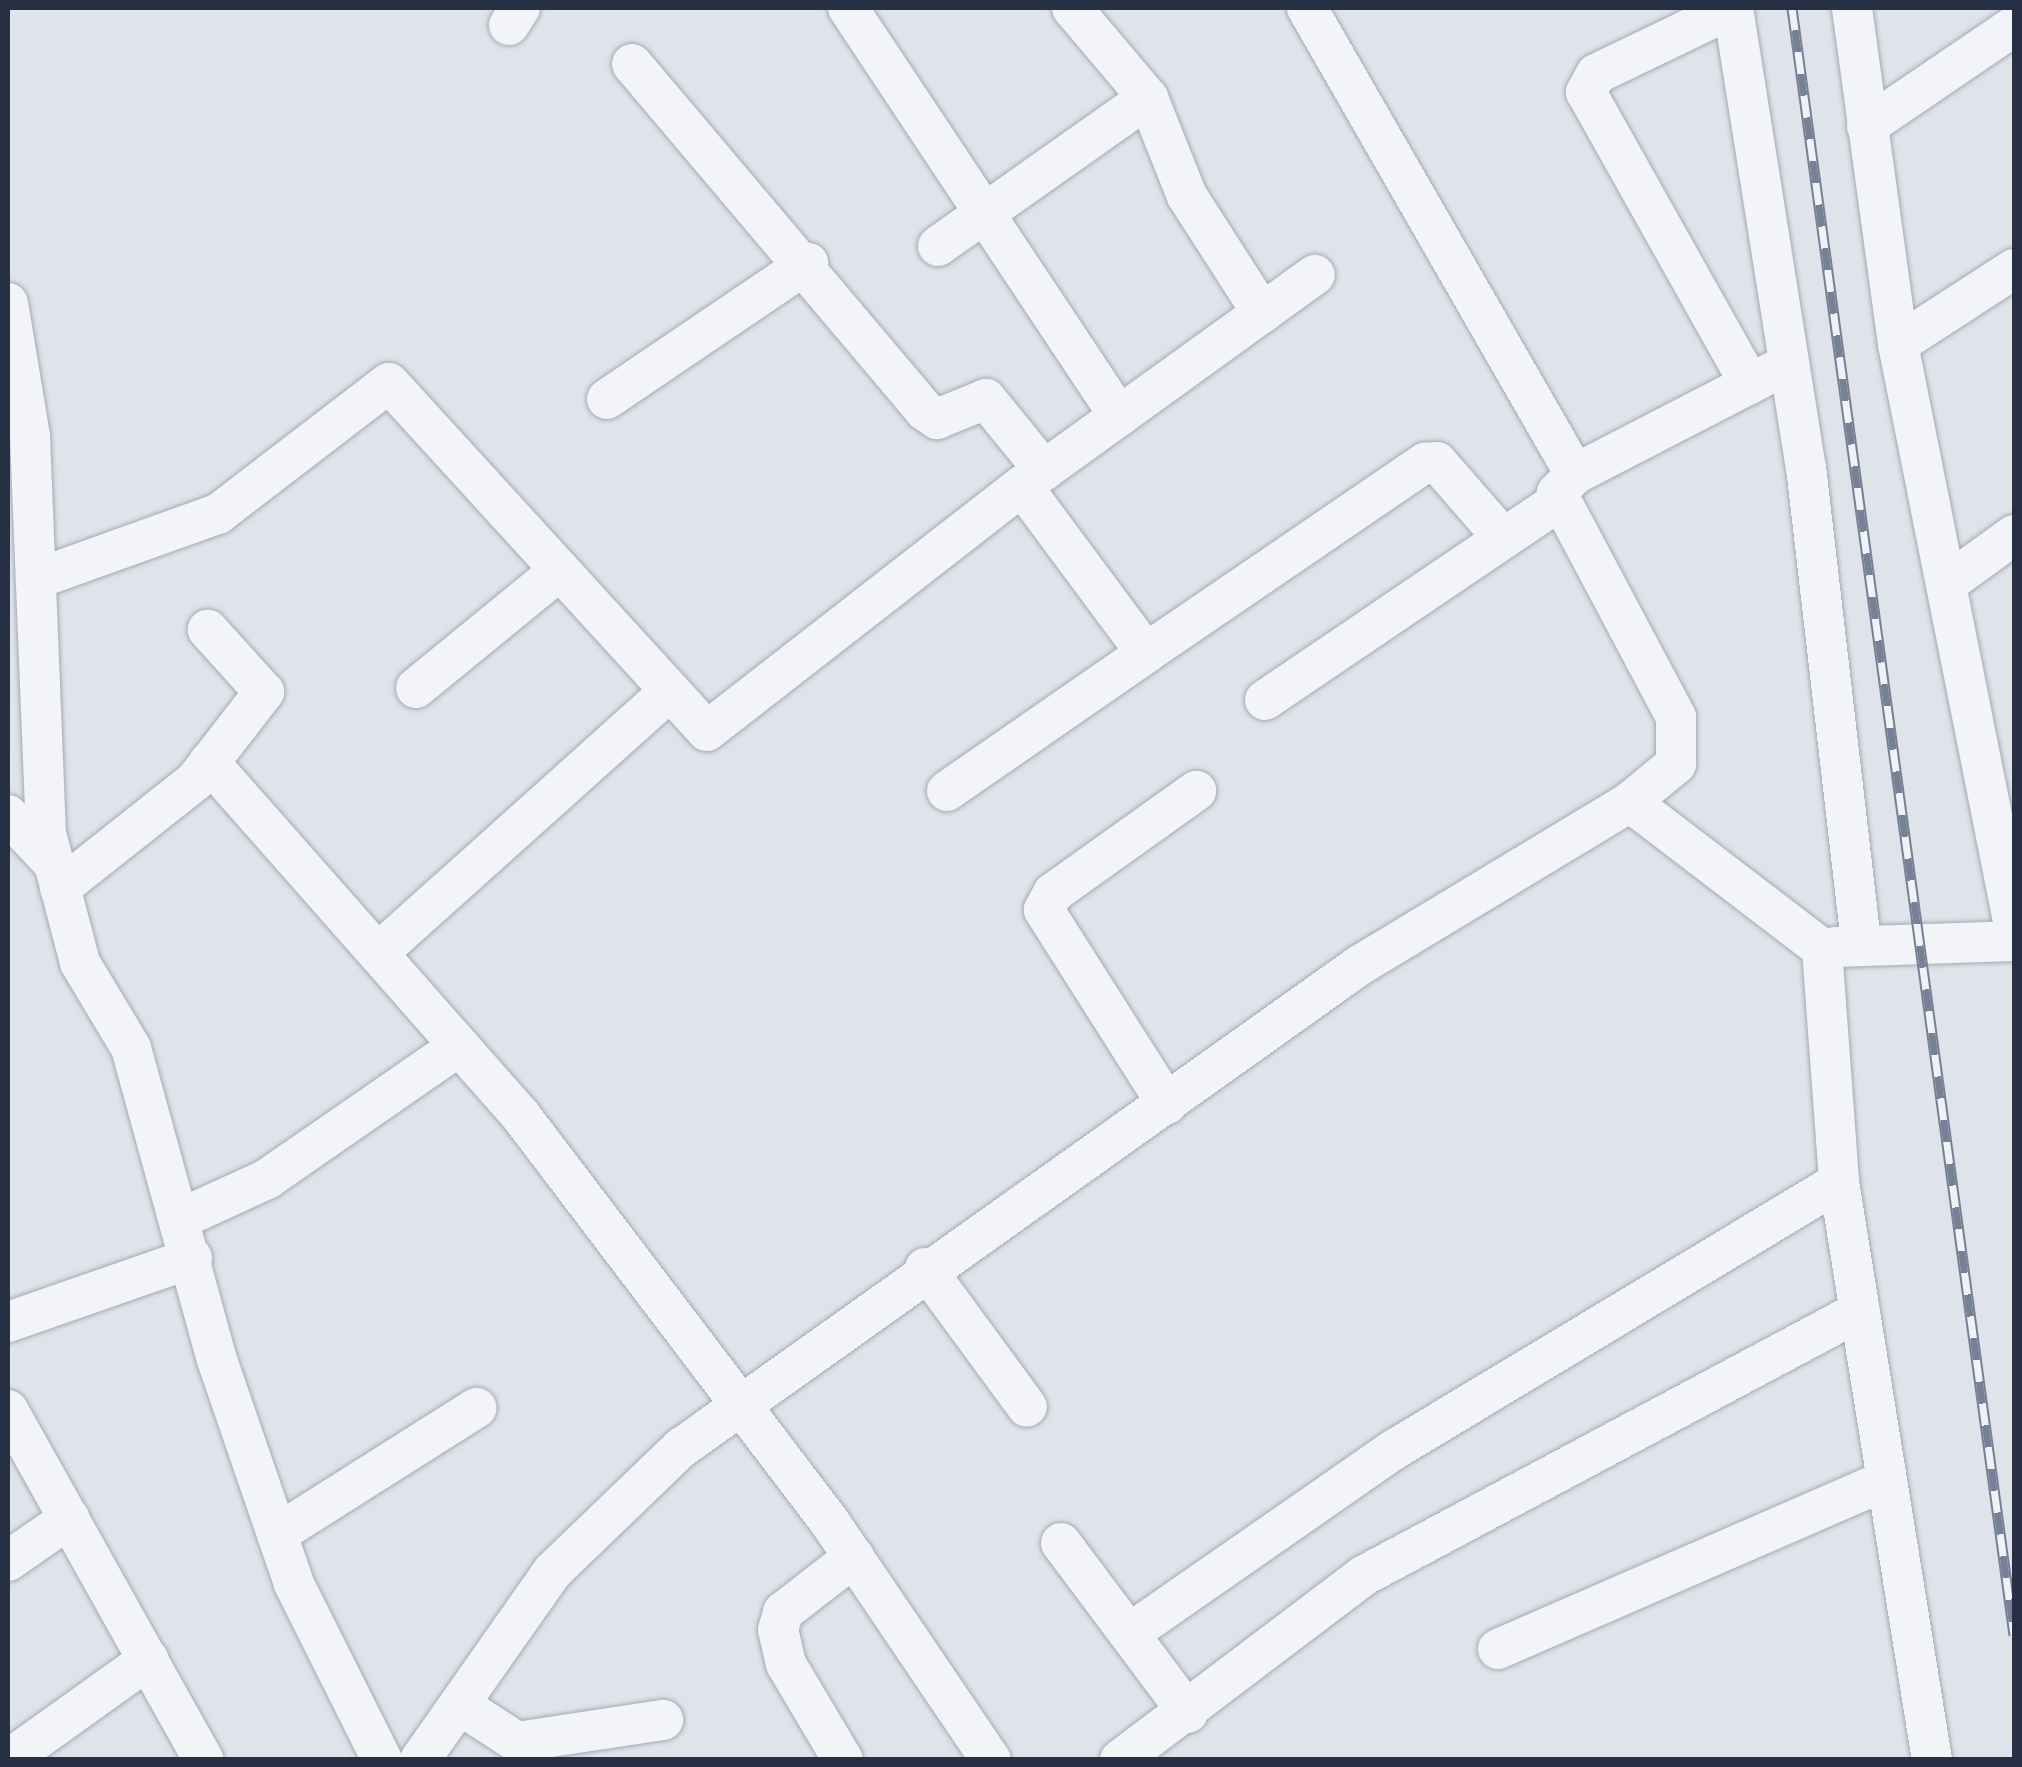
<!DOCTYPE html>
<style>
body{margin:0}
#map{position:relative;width:2022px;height:1767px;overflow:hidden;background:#dfe3ea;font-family:"Noto Sans",sans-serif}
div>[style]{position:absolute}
.roads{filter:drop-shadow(0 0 2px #a4a9b5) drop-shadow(0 0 2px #a4a9b5)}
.street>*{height:40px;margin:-20px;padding:0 20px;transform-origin:20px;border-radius:20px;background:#f3f4f8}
.rail>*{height:11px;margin-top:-5.5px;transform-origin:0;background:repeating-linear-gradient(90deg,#eff2f7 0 22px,#778195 0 44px);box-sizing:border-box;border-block:2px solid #778195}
span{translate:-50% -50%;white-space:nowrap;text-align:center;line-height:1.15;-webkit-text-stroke:8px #eff2f7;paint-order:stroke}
.frame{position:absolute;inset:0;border:10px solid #262f43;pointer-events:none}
</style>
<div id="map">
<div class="roads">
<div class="street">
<i style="left:848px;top:8px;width:490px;rotate:56.4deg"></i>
<i style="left:1072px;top:8px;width:118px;rotate:49.8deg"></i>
<i style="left:1148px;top:98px;width:105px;rotate:68.3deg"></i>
<i style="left:1187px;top:196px;width:139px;rotate:57.3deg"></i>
<i style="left:1307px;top:8px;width:538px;rotate:60.1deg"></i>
<i style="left:1733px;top:8px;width:465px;rotate:81deg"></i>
<i style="left:1806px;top:467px;width:481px;rotate:83.4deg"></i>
<i style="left:1733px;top:8px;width:152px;rotate:154.3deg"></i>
<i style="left:1596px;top:74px;width:21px;rotate:119deg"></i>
<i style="left:1586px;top:92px;width:335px;rotate:60.7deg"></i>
<i style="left:1852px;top:8px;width:339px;rotate:82.2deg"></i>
<i style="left:1898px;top:344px;width:593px;rotate:78.73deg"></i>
<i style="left:509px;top:25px;width:20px;rotate:-57deg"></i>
<i style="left:632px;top:64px;width:453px;rotate:49.8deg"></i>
<i style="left:924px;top:410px;width:16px;rotate:35deg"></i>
<i style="left:937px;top:419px;width:53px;rotate:-22.2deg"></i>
<i style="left:986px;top:399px;width:92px;rotate:50.8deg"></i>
<i style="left:1867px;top:126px;width:178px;rotate:-34.2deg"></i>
<i style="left:938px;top:246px;width:257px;rotate:-35.2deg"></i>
<i style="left:8px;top:303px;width:135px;rotate:80.6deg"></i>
<i style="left:30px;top:436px;width:397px;rotate:87.7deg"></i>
<i style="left:46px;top:833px;width:134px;rotate:75.3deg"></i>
<i style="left:80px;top:963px;width:99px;rotate:59deg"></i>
<i style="left:131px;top:1048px;width:324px;rotate:74.6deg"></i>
<i style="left:217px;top:1360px;width:237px;rotate:71deg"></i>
<i style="left:294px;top:1584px;width:197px;rotate:63.4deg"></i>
<i style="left:1898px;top:344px;width:138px;rotate:-32.9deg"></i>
<i style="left:607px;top:399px;width:243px;rotate:-34.1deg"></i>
<i style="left:1022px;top:486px;width:361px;rotate:-35.8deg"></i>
<i style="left:36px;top:579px;width:193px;rotate:-19.7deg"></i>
<i style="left:218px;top:514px;width:215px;rotate:-37.5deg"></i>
<i style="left:389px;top:383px;width:471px;rotate:47.6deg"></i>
<i style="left:707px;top:731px;width:399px;rotate:-37.9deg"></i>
<i style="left:1022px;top:486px;width:208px;rotate:53.4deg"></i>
<i style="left:1146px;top:653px;width:338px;rotate:-34.3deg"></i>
<i style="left:1425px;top:463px;width:12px;rotate:-5deg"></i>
<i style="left:1437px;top:462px;width:101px;rotate:49deg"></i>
<i style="left:1949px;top:582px;width:80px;rotate:-35.9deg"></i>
<i style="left:416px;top:688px;width:186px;rotate:-39.3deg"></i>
<i style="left:1265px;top:700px;width:353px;rotate:-34.1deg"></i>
<i style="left:209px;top:762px;width:472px;rotate:48.6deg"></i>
<i style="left:521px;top:1116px;width:509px;rotate:52.75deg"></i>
<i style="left:829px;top:1521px;width:289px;rotate:55.9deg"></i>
<i style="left:947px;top:791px;width:242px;rotate:-34.7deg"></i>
<i style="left:1630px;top:802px;width:242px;rotate:37.4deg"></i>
<i style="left:1822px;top:949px;width:234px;rotate:85.8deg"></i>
<i style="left:1839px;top:1182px;width:585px;rotate:80.86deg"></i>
<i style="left:8px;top:815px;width:67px;rotate:46.8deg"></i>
<i style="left:60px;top:888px;width:172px;rotate:-38.4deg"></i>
<i style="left:195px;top:781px;width:113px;rotate:-52.2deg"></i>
<i style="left:264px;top:692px;width:84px;rotate:-132.1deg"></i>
<i style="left:1834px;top:947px;width:180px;rotate:-1.9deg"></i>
<i style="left:378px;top:953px;width:392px;rotate:-41.9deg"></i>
<i style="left:1167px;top:1104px;width:230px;rotate:-122.4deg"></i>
<i style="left:1044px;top:910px;width:19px;rotate:-62deg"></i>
<i style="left:1053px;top:893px;width:176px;rotate:-35.5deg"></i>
<i style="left:182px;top:1218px;width:94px;rotate:-24.6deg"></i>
<i style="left:267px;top:1179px;width:234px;rotate:-34.7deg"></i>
<i style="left:925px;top:1268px;width:172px;rotate:53.7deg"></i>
<i style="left:8px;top:1322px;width:195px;rotate:-19.2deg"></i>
<i style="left:8px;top:1410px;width:401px;rotate:60.8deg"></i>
<i style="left:277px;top:1534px;width:236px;rotate:-32.3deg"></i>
<i style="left:1061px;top:1543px;width:212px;rotate:53.2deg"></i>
<i style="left:8px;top:1561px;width:75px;rotate:-34.7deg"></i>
<i style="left:1130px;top:1633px;width:323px;rotate:-34.8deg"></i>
<i style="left:1395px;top:1449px;width:518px;rotate:-31.02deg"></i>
<i style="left:1498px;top:1649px;width:423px;rotate:-23.5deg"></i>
<i style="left:460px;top:1705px;width:68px;rotate:33deg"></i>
<i style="left:517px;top:1742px;width:148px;rotate:-8.6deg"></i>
<i style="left:8px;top:1760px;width:173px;rotate:-35.6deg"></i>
<i style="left:420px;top:1760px;width:231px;rotate:-54.9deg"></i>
<i style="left:553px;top:1571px;width:178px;rotate:-43.9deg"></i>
<i style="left:681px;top:1448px;width:833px;rotate:-35.43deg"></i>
<i style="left:1360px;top:965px;width:315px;rotate:-31.1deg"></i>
<i style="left:1630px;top:802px;width:60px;rotate:-39.6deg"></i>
<i style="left:1676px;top:764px;width:47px;rotate:-90deg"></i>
<i style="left:1676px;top:717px;width:254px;rotate:-118deg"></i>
<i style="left:1557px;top:493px;width:26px;rotate:-47deg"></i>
<i style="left:1575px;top:474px;width:240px;rotate:-27.3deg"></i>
<i style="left:843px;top:1760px;width:112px;rotate:-120.7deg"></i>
<i style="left:786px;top:1664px;width:35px;rotate:-103deg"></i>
<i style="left:778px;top:1630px;width:19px;rotate:-74deg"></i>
<i style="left:783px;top:1612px;width:90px;rotate:-37.8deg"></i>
<i style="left:1120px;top:1760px;width:305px;rotate:-37.1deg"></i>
<i style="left:1363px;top:1576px;width:563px;rotate:-28.07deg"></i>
</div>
</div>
<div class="rail">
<i style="left:1792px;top:8px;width:1642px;rotate:82.23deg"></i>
</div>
<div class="frame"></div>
</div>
